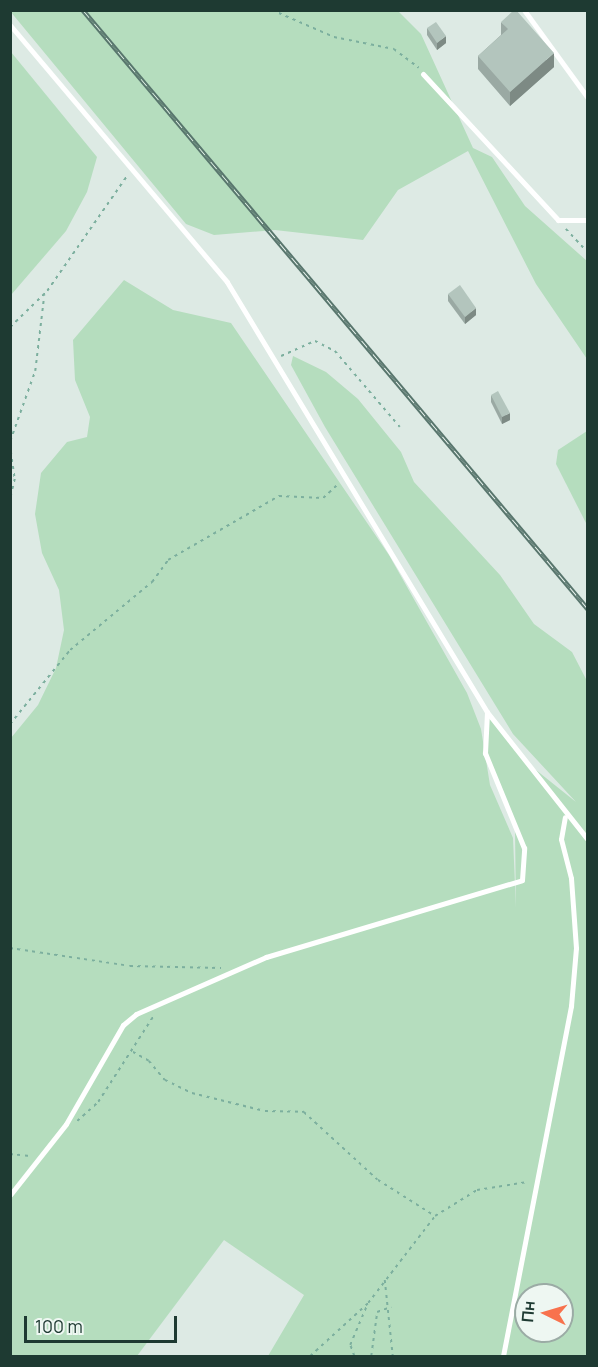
<!DOCTYPE html>
<meta charset="utf-8">
<style>
body{margin:0}
#map{position:relative;width:598px;height:1367px;overflow:hidden;background:#ddeae4;font-family:Manrope,sans-serif}
div>[style]{position:absolute}
.green>*{inset:0;background:#b5ddbe}
.path>*{height:1.5px;margin-top:-0.75px;transform-origin:0;background:repeating-linear-gradient(90deg,#7caf9e 0 3px,transparent 0 7.5px)}
.service>*{height:5px;margin:-2.5px;padding:0 2.5px;transform-origin:2.5px;border-radius:2.5px;background:#fff}
.rail>*{height:5px;margin-top:-2.5px;transform-origin:0;background:repeating-linear-gradient(90deg,#eef7f2 0 9px,#58766d 0 18px);box-sizing:border-box;border-block:2px solid #58766d}
.wall>*{inset:0;background:#9aa9a3}
.shaded-wall>*{inset:0;background:#7d8a84}
.building>*{inset:0;background:#b3c5bd}
span{translate:-50% -50%;white-space:nowrap;text-align:center;line-height:1.15;-webkit-text-stroke:4.5px #eef7f2;paint-order:stroke}
.frame{position:absolute;inset:0;border:12px solid #1e3a32;pointer-events:none}
.north{position:absolute;left:514px;top:1283px;width:60px;height:60px;box-sizing:border-box;background:#eef7f2;border:2px solid #9baba5;border-radius:50%;rotate:275deg;font-size:16px;font-weight:700;line-height:24px;text-align:center;color:#1e3a32}
.north::after{content:'';display:block;margin:auto;width:21px;height:27px;background:#f8724d;clip-path:polygon(50% 0,100% 100%,50% 72%,0 100%)}
.scale{position:absolute;left:24px;top:1316px;width:153px;height:27px;box-sizing:border-box;border:3px solid #1e3a32;border-top:0;padding-left:8px;font-size:18px;line-height:21px;white-space:nowrap;color:#1e3a32;-webkit-text-stroke:4px #eef7f2;paint-order:stroke}
</style>
<div id="map">
<div class="green">
<i style="clip-path:polygon(10px 11px,398px 11px,421px 34px,473px 148px,492px 157px,525px 206px,587px 261px,587px 359px,536px 284px,468px 151px,398px 190px,363px 240px,275px 230px,214px 235px,186px 224px)"></i>
<i style="clip-path:polygon(11px 52px,97px 157px,87px 192px,66px 231px,11px 295px)"></i>
<i style="clip-path:polygon(evenodd,124px 280px,173px 310px,231px 323px,389px 555px,467px 693px,481px 729px,490px 785px,513px 838px,516px 908px,515px 830px,484px 743px,487px 712px,521px 758px,576px 802px,513px 734px,325px 427px,291px 365px,293px 356px,326px 372px,358px 399px,401px 452px,414px 482px,500px 575px,534px 624px,572px 652px,587px 681px,587px 1356px,268px 1356px,304px 1295px,224px 1240px,137px 1356px,11px 1356px,11px 738px,38px 705px,56px 668px,64px 630px,59px 590px,42px 553px,35px 514px,41px 473px,67px 442px,87px 437px,90px 417px,75px 380px,73px 340px,124px 280px,526px 1295px,562px 1295px,562px 1331px,526px 1331px,526px 1295px)"></i>
<i style="clip-path:polygon(587px 431px,587px 525px,556px 464px,558px 450px)"></i>
</div>
<div class="path">
<i style="left:272px;top:10px;width:68px;rotate:23.5deg"></i>
<i style="left:334px;top:37px;width:61px;rotate:11.3deg"></i>
<i style="left:394px;top:49px;width:31px;rotate:37deg"></i>
<i style="left:566px;top:229px;width:33px;rotate:47deg"></i>
<i style="left:10px;top:327px;width:52px;rotate:-44.2deg"></i>
<i style="left:47px;top:291px;width:140px;rotate:-55.2deg"></i>
<i style="left:281px;top:356px;width:37px;rotate:-24deg"></i>
<i style="left:315px;top:341px;width:22px;rotate:27deg"></i>
<i style="left:335px;top:351px;width:100px;rotate:49.5deg"></i>
<i style="left:10px;top:441px;width:74px;rotate:-70.3deg"></i>
<i style="left:35px;top:371px;width:76px;rotate:-83.2deg"></i>
<i style="left:10px;top:444px;width:35px;rotate:82deg"></i>
<i style="left:15px;top:479px;width:22px;rotate:103deg"></i>
<i style="left:10px;top:724px;width:95px;rotate:-51deg"></i>
<i style="left:70px;top:650px;width:107px;rotate:-39.7deg"></i>
<i style="left:152px;top:582px;width:27px;rotate:-54deg"></i>
<i style="left:168px;top:560px;width:128px;rotate:-30deg"></i>
<i style="left:279px;top:496px;width:44px;rotate:2.6deg"></i>
<i style="left:323px;top:498px;width:22px;rotate:-43deg"></i>
<i style="left:10px;top:948px;width:121px;rotate:8.5deg"></i>
<i style="left:130px;top:966px;width:91px;rotate:1.3deg"></i>
<i style="left:133px;top:1052px;width:18px;rotate:29deg"></i>
<i style="left:149px;top:1061px;width:25px;rotate:50deg"></i>
<i style="left:165px;top:1080px;width:30px;rotate:26deg"></i>
<i style="left:192px;top:1093px;width:75px;rotate:13.9deg"></i>
<i style="left:265px;top:1111px;width:39px;rotate:1deg"></i>
<i style="left:304px;top:1112px;width:100px;rotate:42.6deg"></i>
<i style="left:378px;top:1180px;width:67px;rotate:32.3deg"></i>
<i style="left:77px;top:1121px;width:28px;rotate:-42deg"></i>
<i style="left:98px;top:1102px;width:103px;rotate:-57.2deg"></i>
<i style="left:10px;top:1154px;width:20px;rotate:6deg"></i>
<i style="left:385px;top:1280px;width:76px;rotate:84deg"></i>
<i style="left:310px;top:1356px;width:79px;rotate:-42.4deg"></i>
<i style="left:368px;top:1303px;width:110px;rotate:-52.4deg"></i>
<i style="left:435px;top:1216px;width:49px;rotate:-31.8deg"></i>
<i style="left:477px;top:1190px;width:51px;rotate:-9.1deg"></i>
<i style="left:354px;top:1356px;width:12px;rotate:-110deg"></i>
<i style="left:350px;top:1345px;width:43px;rotate:-67deg"></i>
<i style="left:371px;top:1356px;width:44px;rotate:-82.2deg"></i>
<i style="left:377px;top:1312px;width:15px;rotate:-20deg"></i>
</div>
<div class="service">
<i style="left:524px;top:10px;width:109px;rotate:54deg"></i>
<i style="left:10px;top:25px;width:336px;rotate:49.8deg"></i>
<i style="left:227px;top:282px;width:502px;rotate:58.84deg"></i>
<i style="left:487px;top:712px;width:163px;rotate:51.7deg"></i>
<i style="left:423px;top:74px;width:199px;rotate:47.2deg"></i>
<i style="left:558px;top:220px;width:30px"></i>
<i style="left:10px;top:1195px;width:90px;rotate:-51.7deg"></i>
<i style="left:66px;top:1124px;width:114px;rotate:-60.1deg"></i>
<i style="left:123px;top:1025px;width:17px;rotate:-40deg"></i>
<i style="left:136px;top:1014px;width:142px;rotate:-23.7deg"></i>
<i style="left:266px;top:957px;width:267px;rotate:-16.7deg"></i>
<i style="left:522px;top:880px;width:32px;rotate:-86deg"></i>
<i style="left:524px;top:848px;width:103px;rotate:-112.3deg"></i>
<i style="left:485px;top:753px;width:41px;rotate:-87.2deg"></i>
<i style="left:503px;top:1356px;width:357px;rotate:-79deg"></i>
<i style="left:571px;top:1006px;width:58px;rotate:-85.1deg"></i>
<i style="left:576px;top:948px;width:70px;rotate:-94.1deg"></i>
<i style="left:571px;top:878px;width:40px;rotate:-104.4deg"></i>
<i style="left:561px;top:839px;width:22px;rotate:-80deg"></i>
</div>
<div class="rail">
<i style="left:83px;top:10px;width:783px;rotate:49.87deg"></i>
</div>
<div class="wall">
<i style="clip-path:polygon(501px 22px,554px 67px,510px 106px,478px 69px,478px 56px,501px 35px)"></i>
<i style="clip-path:polygon(427px 28px,446px 43px,437px 50px,427px 35px)"></i>
<i style="clip-path:polygon(448px 294px,476px 315px,465px 324px,448px 301px)"></i>
<i style="clip-path:polygon(491px 395px,510px 420px,502px 424px,491px 402px)"></i>
</div>
<div class="shaded-wall">
<i style="clip-path:polygon(446px 36px,446px 43px,437px 50px,437px 43px)"></i>
<i style="clip-path:polygon(554px 53px,554px 67px,510px 106px,510px 92px)"></i>
<i style="clip-path:polygon(476px 308px,476px 315px,465px 324px,465px 317px)"></i>
<i style="clip-path:polygon(510px 413px,510px 420px,502px 424px,502px 417px)"></i>
</div>
<div class="building">
<i style="clip-path:polygon(514px 10px,516px 10px,554px 53px,510px 92px,478px 56px,508px 29px,501px 22px)"></i>
<i style="clip-path:polygon(436px 22px,446px 36px,437px 43px,427px 28px)"></i>
<i style="clip-path:polygon(460px 285px,476px 308px,465px 317px,448px 294px)"></i>
<i style="clip-path:polygon(498px 391px,510px 413px,502px 417px,491px 395px)"></i>
</div>
<div class="frame"></div>
<div class="north">Пн</div>
<div class="scale">100 m</div>
</div>
